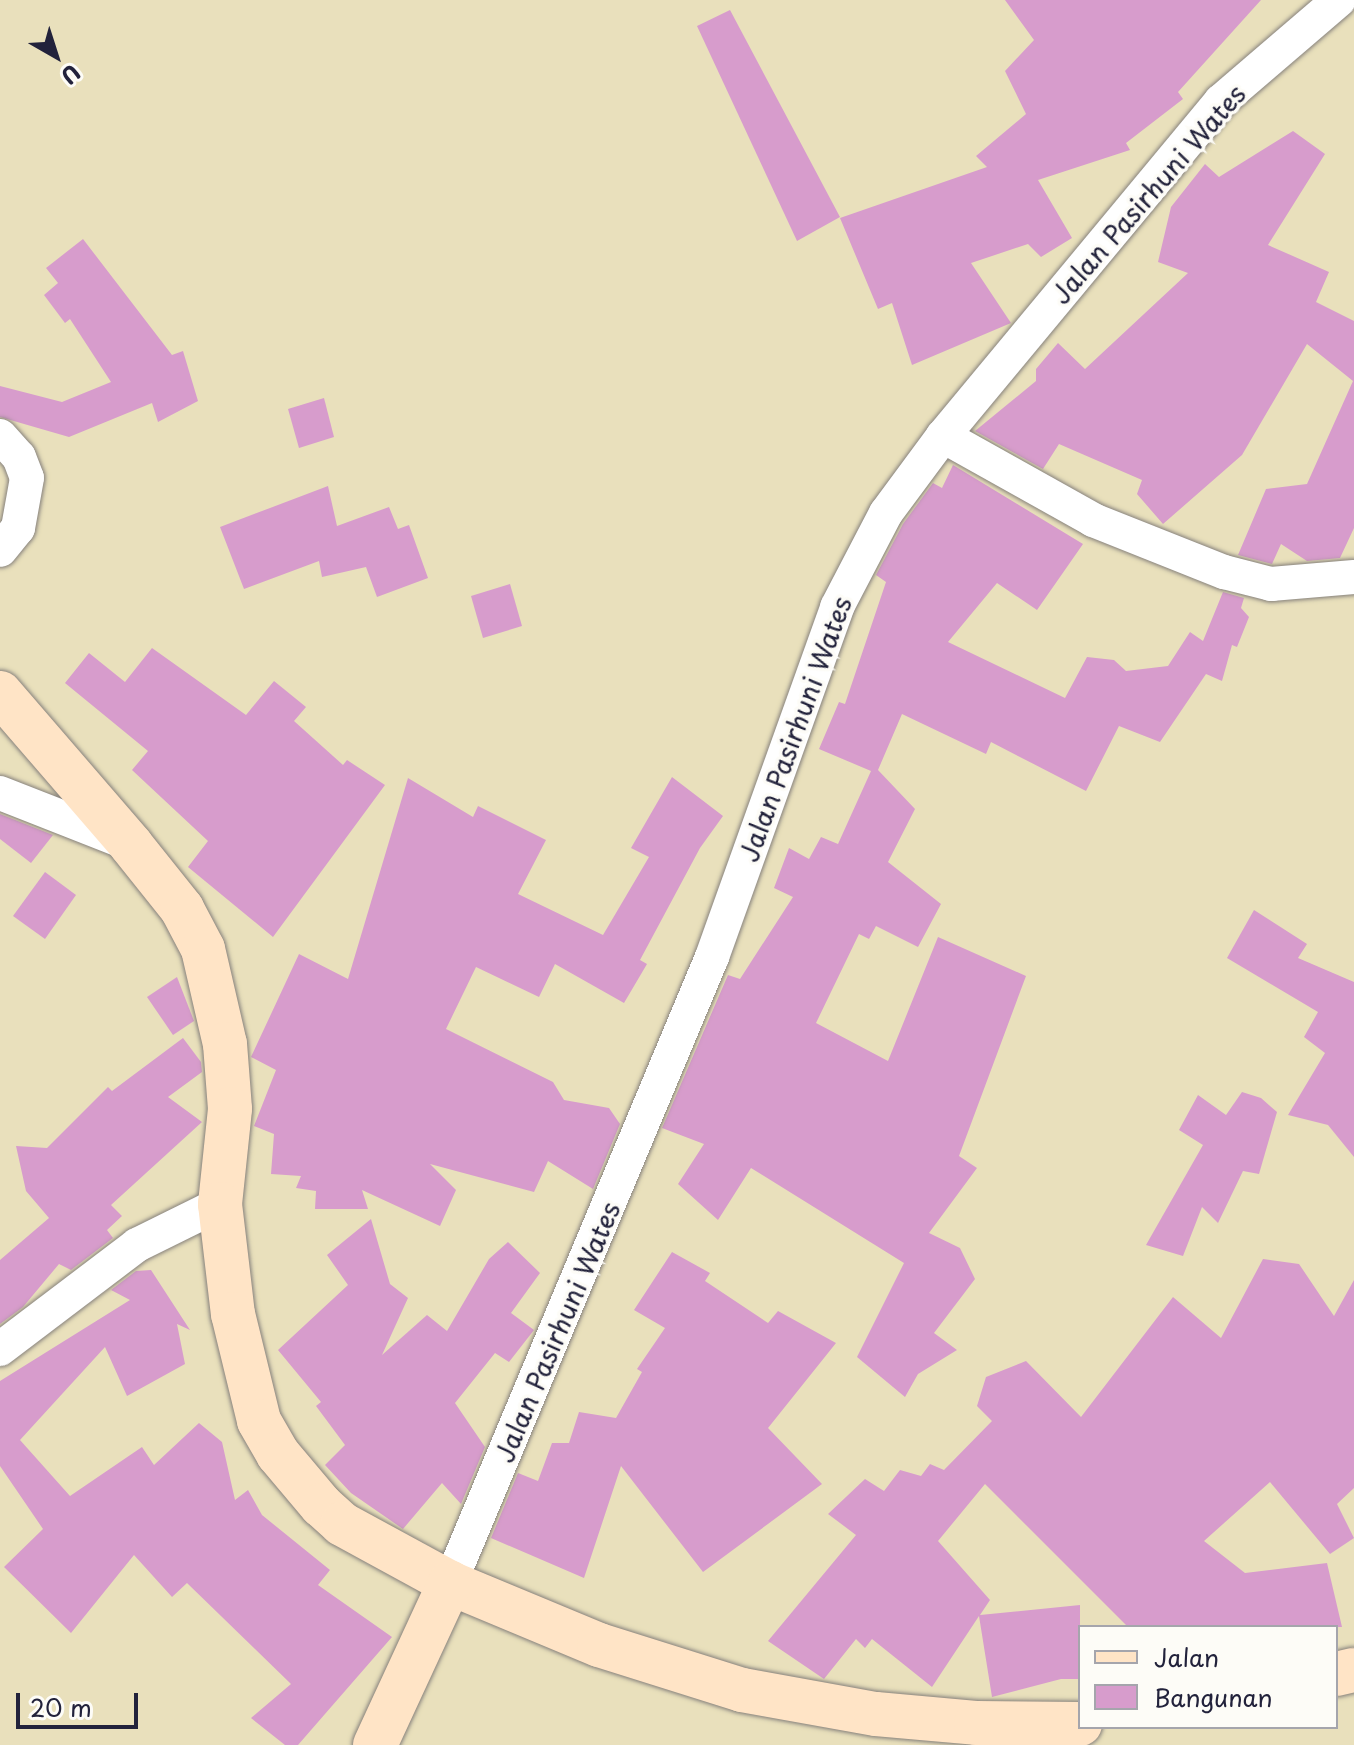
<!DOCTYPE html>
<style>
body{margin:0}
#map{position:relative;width:1354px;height:1745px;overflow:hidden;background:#e9e0bc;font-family:"Playpen Sans",sans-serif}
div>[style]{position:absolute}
.building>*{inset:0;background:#d79ccc}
.roads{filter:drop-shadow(0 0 2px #86817c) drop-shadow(0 0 2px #86817c)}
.street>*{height:34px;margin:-17px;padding:0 17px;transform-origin:17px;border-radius:17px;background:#fff}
.secondary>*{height:44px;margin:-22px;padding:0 22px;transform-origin:22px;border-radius:22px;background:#ffe4c6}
span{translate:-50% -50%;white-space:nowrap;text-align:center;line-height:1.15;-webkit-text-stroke:7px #fdfcf7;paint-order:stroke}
.street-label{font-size:26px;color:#22223b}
.legend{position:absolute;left:1078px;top:1625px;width:260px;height:104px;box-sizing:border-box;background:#fdfcf7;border:2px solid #a5a5ac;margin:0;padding:10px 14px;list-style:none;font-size:24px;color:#22223b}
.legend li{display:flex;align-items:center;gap:16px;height:40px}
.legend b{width:40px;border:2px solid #a5a5ac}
.north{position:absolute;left:16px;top:16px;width:80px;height:80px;-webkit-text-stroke:6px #fdfcf7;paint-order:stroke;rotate:141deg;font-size:22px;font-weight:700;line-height:32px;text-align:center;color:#22223b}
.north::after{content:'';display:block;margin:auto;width:28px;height:36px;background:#22223b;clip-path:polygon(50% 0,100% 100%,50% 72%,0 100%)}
.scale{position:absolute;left:16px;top:1693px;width:122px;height:36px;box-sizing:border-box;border:4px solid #22223b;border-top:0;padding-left:10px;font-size:24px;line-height:28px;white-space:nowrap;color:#22223b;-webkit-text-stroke:6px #fdfcf7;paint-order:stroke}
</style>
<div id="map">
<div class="building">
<i style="clip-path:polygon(1005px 0,1261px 0,1178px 92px,1183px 99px,1126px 143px,1130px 150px,1038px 180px,1072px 238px,1041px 257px,1028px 244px,971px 263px,1011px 323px,912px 365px,892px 303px,878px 309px,840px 218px,987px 167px,976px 156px,1026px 114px,1005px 71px,1034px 40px)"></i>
<i style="clip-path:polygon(730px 10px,840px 217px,797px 241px,697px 26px)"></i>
<i style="clip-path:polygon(1293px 131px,1325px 154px,1268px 245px,1329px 272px,1316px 302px,1354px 321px,1354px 528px,1340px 558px,1307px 561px,1281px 544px,1272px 564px,1238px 555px,1266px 489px,1307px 484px,1353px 381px,1307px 344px,1242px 455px,1163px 524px,1137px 494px,1142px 480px,1059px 444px,1043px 469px,975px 431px,1036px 381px,1036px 369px,1058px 343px,1085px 369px,1188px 273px,1158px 262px,1171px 207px,1205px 164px,1219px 177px)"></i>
<i style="clip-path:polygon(83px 239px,172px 355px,183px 351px,198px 401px,158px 422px,152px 403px,69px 437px,0 417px,0 386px,62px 402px,111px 382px,70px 319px,65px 323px,44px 295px,58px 283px,46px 268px)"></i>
<i style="clip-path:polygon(324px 398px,334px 437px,299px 448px,288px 409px)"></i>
<i style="clip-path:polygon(953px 465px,1083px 544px,1037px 610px,997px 583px,948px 642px,1065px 698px,1087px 657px,1114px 660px,1126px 671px,1168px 666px,1190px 632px,1203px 641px,1223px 592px,1244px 598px,1241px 608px,1249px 617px,1237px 647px,1232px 645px,1222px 681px,1206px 674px,1160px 742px,1119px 726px,1086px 791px,991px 742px,986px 754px,902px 714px,878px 770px,915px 809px,888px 862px,941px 904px,918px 947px,876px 926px,869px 939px,859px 934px,816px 1023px,888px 1061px,938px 937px,1026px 976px,959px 1156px,977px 1168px,929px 1233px,960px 1248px,975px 1279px,934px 1333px,957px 1350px,918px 1374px,905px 1397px,857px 1357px,904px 1263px,751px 1168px,718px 1220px,678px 1184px,704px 1144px,662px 1128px,728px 975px,740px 979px,793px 897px,774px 888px,789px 848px,809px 859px,821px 837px,838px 844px,871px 771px,819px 749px,839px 702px,845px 704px,886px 582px,876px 575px,903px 524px,933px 483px,942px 488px)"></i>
<i style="clip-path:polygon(328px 486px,337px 526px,389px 507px,398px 529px,409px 525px,428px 578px,377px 597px,366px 567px,322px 577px,319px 561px,244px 589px,220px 527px)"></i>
<i style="clip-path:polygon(510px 584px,522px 626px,483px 638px,471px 596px)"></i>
<i style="clip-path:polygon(152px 648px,246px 715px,274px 681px,306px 707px,294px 721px,343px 765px,347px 760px,385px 785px,273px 937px,188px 867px,208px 841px,132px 770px,148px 751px,65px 683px,89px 653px,125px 682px)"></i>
<i style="clip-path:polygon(672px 777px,723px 816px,700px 848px,640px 960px,647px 964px,624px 1003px,555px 964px,539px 997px,476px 967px,446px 1029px,553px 1082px,564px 1100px,609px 1108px,620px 1124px,593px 1189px,548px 1161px,534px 1192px,430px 1164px,456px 1190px,440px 1226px,362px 1190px,368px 1209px,315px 1209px,316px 1191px,296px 1188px,301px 1176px,271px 1174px,274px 1134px,254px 1126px,276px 1070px,251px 1057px,299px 954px,348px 979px,408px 778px,473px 817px,478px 806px,546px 840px,518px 894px,603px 935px,649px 857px,631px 848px)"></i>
<i style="clip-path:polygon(0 814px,53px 835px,31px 863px,0 839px)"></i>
<i style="clip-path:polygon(45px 872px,76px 895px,45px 939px,13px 916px)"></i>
<i style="clip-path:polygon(1254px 910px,1307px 944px,1298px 958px,1354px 982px,1354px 1157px,1328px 1125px,1288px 1115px,1325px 1053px,1304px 1037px,1318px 1012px,1227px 958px)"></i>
<i style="clip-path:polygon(177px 977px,194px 1021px,173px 1035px,147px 997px)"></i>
<i style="clip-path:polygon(183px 1038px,201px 1062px,202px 1072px,168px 1097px,202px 1122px,111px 1205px,122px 1216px,107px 1230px,113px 1238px,71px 1270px,59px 1264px,23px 1307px,0 1324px,0 1260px,49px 1218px,26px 1191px,16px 1146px,47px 1148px,108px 1087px,112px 1091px)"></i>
<i style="clip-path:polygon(1242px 1092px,1261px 1098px,1277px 1112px,1259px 1174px,1243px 1171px,1218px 1223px,1202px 1207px,1183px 1256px,1146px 1245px,1203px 1145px,1179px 1130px,1198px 1095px,1226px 1115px)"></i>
<i style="clip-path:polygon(371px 1219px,390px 1284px,408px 1298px,382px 1355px,427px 1315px,447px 1331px,489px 1259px,508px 1242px,540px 1273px,511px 1313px,534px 1330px,509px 1362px,495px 1353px,455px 1403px,485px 1447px,461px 1504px,442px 1483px,403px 1529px,351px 1493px,325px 1465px,345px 1445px,316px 1406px,321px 1402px,278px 1350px,348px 1285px,327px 1255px)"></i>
<i style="clip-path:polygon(672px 1252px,710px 1273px,705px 1281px,768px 1323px,778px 1311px,836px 1343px,768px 1428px,822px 1484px,703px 1572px,621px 1466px,584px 1578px,491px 1538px,518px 1473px,538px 1481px,552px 1443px,569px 1443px,579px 1412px,616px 1418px,642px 1372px,637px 1369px,665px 1328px,634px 1310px)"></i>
<i style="clip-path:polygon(1263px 1259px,1299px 1264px,1334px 1316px,1354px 1280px,1354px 1488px,1337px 1504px,1354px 1538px,1330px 1554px,1270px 1482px,1204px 1541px,1245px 1573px,1327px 1563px,1342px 1627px,1128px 1627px,985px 1484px,938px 1541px,990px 1600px,980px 1615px,1080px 1605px,1080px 1679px,1061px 1679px,992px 1697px,979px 1616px,932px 1687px,872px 1639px,865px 1648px,856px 1639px,824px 1679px,768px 1641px,856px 1535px,828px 1514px,865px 1479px,884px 1491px,900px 1470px,921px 1476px,930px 1464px,944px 1470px,992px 1421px,977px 1406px,986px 1377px,1026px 1361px,1081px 1417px,1173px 1297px,1221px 1338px)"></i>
<i style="clip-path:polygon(151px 1270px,190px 1330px,177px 1324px,185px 1364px,127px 1396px,105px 1347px,20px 1440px,70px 1496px,142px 1447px,154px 1465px,199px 1423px,222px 1442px,235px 1500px,248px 1490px,262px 1515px,330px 1570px,318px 1585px,392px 1637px,298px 1745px,285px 1745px,251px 1718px,291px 1684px,187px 1583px,172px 1597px,134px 1555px,71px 1633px,4px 1567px,43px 1529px,0 1466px,0 1381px,130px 1300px,111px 1290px,136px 1271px)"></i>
</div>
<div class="roads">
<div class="street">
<i style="left:0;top:436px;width:28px;rotate:48deg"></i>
<i style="left:19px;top:457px;width:22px;rotate:69deg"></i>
<i style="left:27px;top:478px;width:51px;rotate:100.2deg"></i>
<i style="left:18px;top:528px;width:28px;rotate:129deg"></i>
<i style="left:943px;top:436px;width:172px;rotate:29.2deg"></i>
<i style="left:1093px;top:520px;width:141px;rotate:21.7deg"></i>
<i style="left:1224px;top:572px;width:49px;rotate:14.3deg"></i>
<i style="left:1271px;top:584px;width:83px;rotate:-4.8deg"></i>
<i style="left:0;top:793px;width:140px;rotate:21.4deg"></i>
<i style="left:0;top:1349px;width:172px;rotate:-37.2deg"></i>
<i style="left:137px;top:1245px;width:93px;rotate:-26.3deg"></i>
<i style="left:450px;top:1583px;width:679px;rotate:-67.29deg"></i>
<i style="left:712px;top:957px;width:372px;rotate:-70.3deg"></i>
<i style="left:837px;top:607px;width:106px;rotate:-62.5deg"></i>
<i style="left:886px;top:513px;width:96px;rotate:-53.5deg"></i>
<i style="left:943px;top:436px;width:435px;rotate:-50.3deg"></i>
<i style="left:1221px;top:101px;width:155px;rotate:-40.6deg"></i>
</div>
<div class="secondary">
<i style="left:0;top:693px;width:201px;rotate:49.2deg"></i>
<i style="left:131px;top:845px;width:82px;rotate:51.4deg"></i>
<i style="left:182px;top:909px;width:45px;rotate:62.3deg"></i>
<i style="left:203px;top:949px;width:98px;rotate:77deg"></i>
<i style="left:225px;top:1044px;width:65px;rotate:85.6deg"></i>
<i style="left:230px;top:1109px;width:96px;rotate:96deg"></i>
<i style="left:220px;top:1204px;width:111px;rotate:83.3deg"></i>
<i style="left:233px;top:1314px;width:110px;rotate:76.3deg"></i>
<i style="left:259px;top:1421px;width:38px;rotate:60deg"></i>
<i style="left:278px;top:1454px;width:67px;rotate:49.9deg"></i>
<i style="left:321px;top:1505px;width:28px;rotate:42deg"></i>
<i style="left:342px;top:1524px;width:123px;rotate:28.6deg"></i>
<i style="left:450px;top:1583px;width:161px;rotate:22.6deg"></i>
<i style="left:599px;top:1645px;width:150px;rotate:17.5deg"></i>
<i style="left:742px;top:1690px;width:136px;rotate:10.2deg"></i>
<i style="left:876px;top:1714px;width:100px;rotate:5.1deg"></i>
<i style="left:976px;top:1723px;width:104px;rotate:0.6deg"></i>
<i style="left:1336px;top:1674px;width:18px;rotate:-13deg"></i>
<i style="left:375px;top:1745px;width:179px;rotate:-65.2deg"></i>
</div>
</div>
<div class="street-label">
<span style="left:1148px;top:194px;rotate:-49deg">Jalan Pasirhuni Wates</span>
<span style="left:795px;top:729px;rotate:-70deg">Jalan Pasirhuni Wates</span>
<span style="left:557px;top:1332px;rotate:-67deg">Jalan Pasirhuni Wates</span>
</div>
<ul class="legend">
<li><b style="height:10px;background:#ffe4c6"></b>Jalan</li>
<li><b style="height:22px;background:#d79ccc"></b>Bangunan</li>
</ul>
<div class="north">U</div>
<div class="scale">20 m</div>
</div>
